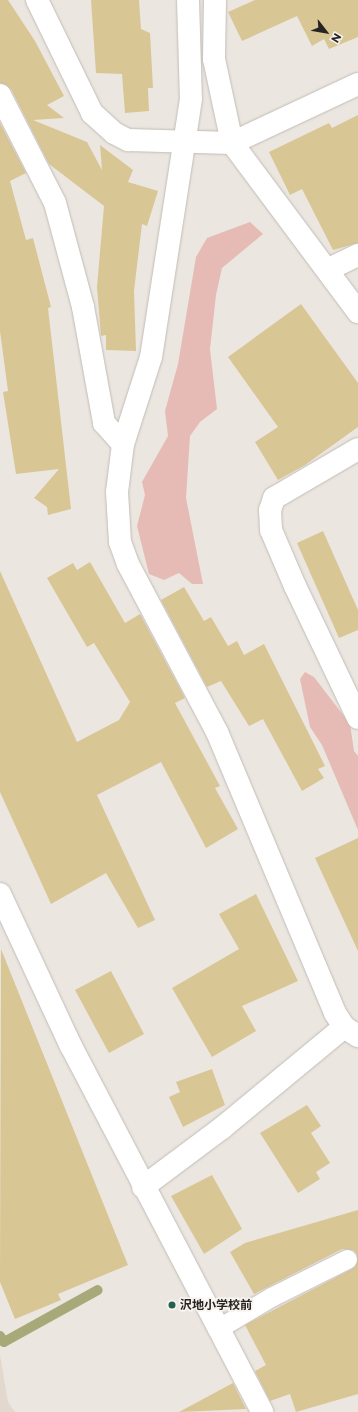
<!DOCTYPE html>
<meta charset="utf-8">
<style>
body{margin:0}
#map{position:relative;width:358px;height:1412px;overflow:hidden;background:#ece6e0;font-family:Montserrat,"Noto Sans JP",sans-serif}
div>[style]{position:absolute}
.built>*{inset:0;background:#e3d8cd}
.green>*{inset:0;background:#e6bbb5}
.stream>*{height:10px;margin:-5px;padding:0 5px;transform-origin:5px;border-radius:5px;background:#a8a978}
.building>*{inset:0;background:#d9c695}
.roads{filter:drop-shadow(0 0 1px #c1bcb6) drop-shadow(0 0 1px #c1bcb6)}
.lane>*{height:19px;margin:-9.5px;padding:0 9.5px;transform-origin:9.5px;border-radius:9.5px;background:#fff}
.street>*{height:22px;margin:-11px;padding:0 11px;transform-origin:11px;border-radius:11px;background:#fff}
.secondary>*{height:22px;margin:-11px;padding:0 11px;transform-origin:11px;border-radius:11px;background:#fff}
.dots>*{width:11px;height:11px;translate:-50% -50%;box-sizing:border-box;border:2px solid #f9f3ed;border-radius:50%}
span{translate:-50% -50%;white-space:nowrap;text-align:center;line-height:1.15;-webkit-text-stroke:3.5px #f9f3ed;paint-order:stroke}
.poi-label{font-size:12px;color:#272523;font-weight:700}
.left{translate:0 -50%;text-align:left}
.north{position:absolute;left:306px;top:12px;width:40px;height:40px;-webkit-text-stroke:3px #f9f3ed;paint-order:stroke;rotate:121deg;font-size:11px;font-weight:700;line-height:16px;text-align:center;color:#272523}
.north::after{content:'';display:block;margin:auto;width:14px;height:18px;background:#272523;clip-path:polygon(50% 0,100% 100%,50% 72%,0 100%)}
</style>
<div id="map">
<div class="built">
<i style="clip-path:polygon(0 1355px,8px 1402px,15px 1412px,0 1412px)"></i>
</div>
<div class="green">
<i style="clip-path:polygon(250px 222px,263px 234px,222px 268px,216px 295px,210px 349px,217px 409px,200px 422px,190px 436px,186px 498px,203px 584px,192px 584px,179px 573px,164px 580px,149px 574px,137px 526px,145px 495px,142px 482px,168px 436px,165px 411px,178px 364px,196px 257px,207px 238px)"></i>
<i style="clip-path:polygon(305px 672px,314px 677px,350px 724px,354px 751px,358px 756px,358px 830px,322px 745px,310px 727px,300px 679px)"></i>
</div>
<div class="stream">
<i style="left:0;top:1336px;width:7px;rotate:56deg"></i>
<i style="left:4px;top:1342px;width:107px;rotate:-29deg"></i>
</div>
<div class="building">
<i style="clip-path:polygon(0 0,8px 0,35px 41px,64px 96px,47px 105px,64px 118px,33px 120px,87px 142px,102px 170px,100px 145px,133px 170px,128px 182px,158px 191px,147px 226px,142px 224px,134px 291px,136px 351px,106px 350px,106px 335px,101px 336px,97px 287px,104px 206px,49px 164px,11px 89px,0 83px)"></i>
<i style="clip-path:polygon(91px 0,139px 0,141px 29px,150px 33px,153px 88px,148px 88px,149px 111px,125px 113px,122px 74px,96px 73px)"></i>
<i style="clip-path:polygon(255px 0,358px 0,358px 37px,329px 49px,324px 39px,312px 46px,297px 16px,242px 41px,228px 12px)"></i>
<i style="clip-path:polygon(358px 115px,358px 243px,333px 250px,302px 189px,290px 195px,269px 152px,329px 123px,332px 128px)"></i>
<i style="clip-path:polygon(0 123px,26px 173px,10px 181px,26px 240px,33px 238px,51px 307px,48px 308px,71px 509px,48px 515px,47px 507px,34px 498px,59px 469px,16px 474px,3px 392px,8px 391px,0 331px)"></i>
<i style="clip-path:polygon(301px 304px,358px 383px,358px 427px,305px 465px,278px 480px,255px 442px,278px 427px,228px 357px)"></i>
<i style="clip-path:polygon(323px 531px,358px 610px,358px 630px,339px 638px,297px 543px)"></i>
<i style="clip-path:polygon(90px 562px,125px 623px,140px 614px,185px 698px,175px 703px,220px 786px,215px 788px,238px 829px,206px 848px,161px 762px,97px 795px,155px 920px,138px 928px,106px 873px,51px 904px,0 792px,0 571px,77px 742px,119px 720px,130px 702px,94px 643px,87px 647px,47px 578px,73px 563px,77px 570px)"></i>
<i style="clip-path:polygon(184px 587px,204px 621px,211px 617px,228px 646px,237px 641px,244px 655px,264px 644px,325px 766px,318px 769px,324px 778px,302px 791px,263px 719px,249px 726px,221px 681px,207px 687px,161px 600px)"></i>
<i style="clip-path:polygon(358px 838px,358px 951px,315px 858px)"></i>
<i style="clip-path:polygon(256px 894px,298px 981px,242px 1006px,256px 1031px,212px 1057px,172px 988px,239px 949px,219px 914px)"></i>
<i style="clip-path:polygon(1px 949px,128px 1265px,58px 1294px,61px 1300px,15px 1319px,0 1282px)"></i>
<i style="clip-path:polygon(111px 971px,144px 1034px,109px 1053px,75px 990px)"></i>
<i style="clip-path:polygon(212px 1069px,225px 1105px,183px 1127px,169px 1097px,180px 1092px,176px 1082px)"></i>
<i style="clip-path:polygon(307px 1105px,321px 1126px,311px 1133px,330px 1163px,316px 1172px,320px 1179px,298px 1193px,260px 1133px)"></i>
<i style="clip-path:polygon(212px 1175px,242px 1229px,204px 1254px,171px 1196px)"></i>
<i style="clip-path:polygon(358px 1210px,358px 1394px,296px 1412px,290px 1394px,270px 1401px,255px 1371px,266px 1365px,245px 1325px,352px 1269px,356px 1265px,357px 1254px,353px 1250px,342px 1249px,254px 1294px,230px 1252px,245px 1243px)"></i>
<i style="clip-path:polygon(233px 1383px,246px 1409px,179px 1412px)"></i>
</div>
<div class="roads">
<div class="lane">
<i style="left:217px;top:1329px;width:63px;rotate:-30.7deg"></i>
<i style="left:271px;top:1297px;width:85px;rotate:-26.6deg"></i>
</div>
<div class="street">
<i style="left:37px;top:0;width:126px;rotate:64deg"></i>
<i style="left:92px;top:113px;width:30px;rotate:42deg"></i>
<i style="left:114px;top:133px;width:16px;rotate:27deg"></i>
<i style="left:128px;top:140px;width:104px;rotate:1.7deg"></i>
<i style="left:232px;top:143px;width:139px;rotate:-25.1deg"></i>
<i style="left:188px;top:0;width:99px;rotate:88.3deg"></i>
<i style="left:191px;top:99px;width:261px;rotate:98.8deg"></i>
<i style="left:151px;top:357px;width:91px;rotate:107.8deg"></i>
<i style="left:123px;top:444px;width:48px;rotate:97.1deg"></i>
<i style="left:117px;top:492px;width:50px;rotate:86.6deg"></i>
<i style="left:120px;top:542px;width:23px;rotate:70deg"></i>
<i style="left:128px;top:564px;width:190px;rotate:62.1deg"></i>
<i style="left:217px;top:732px;width:305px;rotate:67.2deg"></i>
<i style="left:335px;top:1013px;width:17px;rotate:57deg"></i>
<i style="left:344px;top:1027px;width:17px;rotate:33deg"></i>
<i style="left:215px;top:0;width:59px;rotate:91deg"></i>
<i style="left:214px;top:59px;width:86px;rotate:77.9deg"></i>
<i style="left:232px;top:143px;width:211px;rotate:53.3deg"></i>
<i style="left:0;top:95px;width:121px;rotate:63deg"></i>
<i style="left:55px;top:203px;width:108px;rotate:74.9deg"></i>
<i style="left:83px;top:307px;width:118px;rotate:79.7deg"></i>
<i style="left:104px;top:423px;width:28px;rotate:48deg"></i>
<i style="left:327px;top:270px;width:34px;rotate:-26deg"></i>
<i style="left:358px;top:449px;width:97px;rotate:149.7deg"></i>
<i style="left:274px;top:498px;width:13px;rotate:108deg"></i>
<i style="left:270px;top:510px;width:20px;rotate:87deg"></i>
<i style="left:271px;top:530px;width:61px;rotate:66.8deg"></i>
<i style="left:295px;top:586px;width:146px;rotate:64.5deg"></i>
<i style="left:143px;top:1187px;width:99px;rotate:-36.8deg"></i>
<i style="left:222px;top:1128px;width:158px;rotate:-39.6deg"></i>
</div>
<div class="secondary">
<i style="left:0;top:894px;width:168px;rotate:65deg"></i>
<i style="left:71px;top:1046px;width:413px;rotate:62.4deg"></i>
</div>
</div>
<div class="dots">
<i style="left:172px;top:1305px;background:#23624f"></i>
</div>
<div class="poi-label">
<span class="left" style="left:180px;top:1305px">沢地小学校前</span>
</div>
<div class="north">N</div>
</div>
